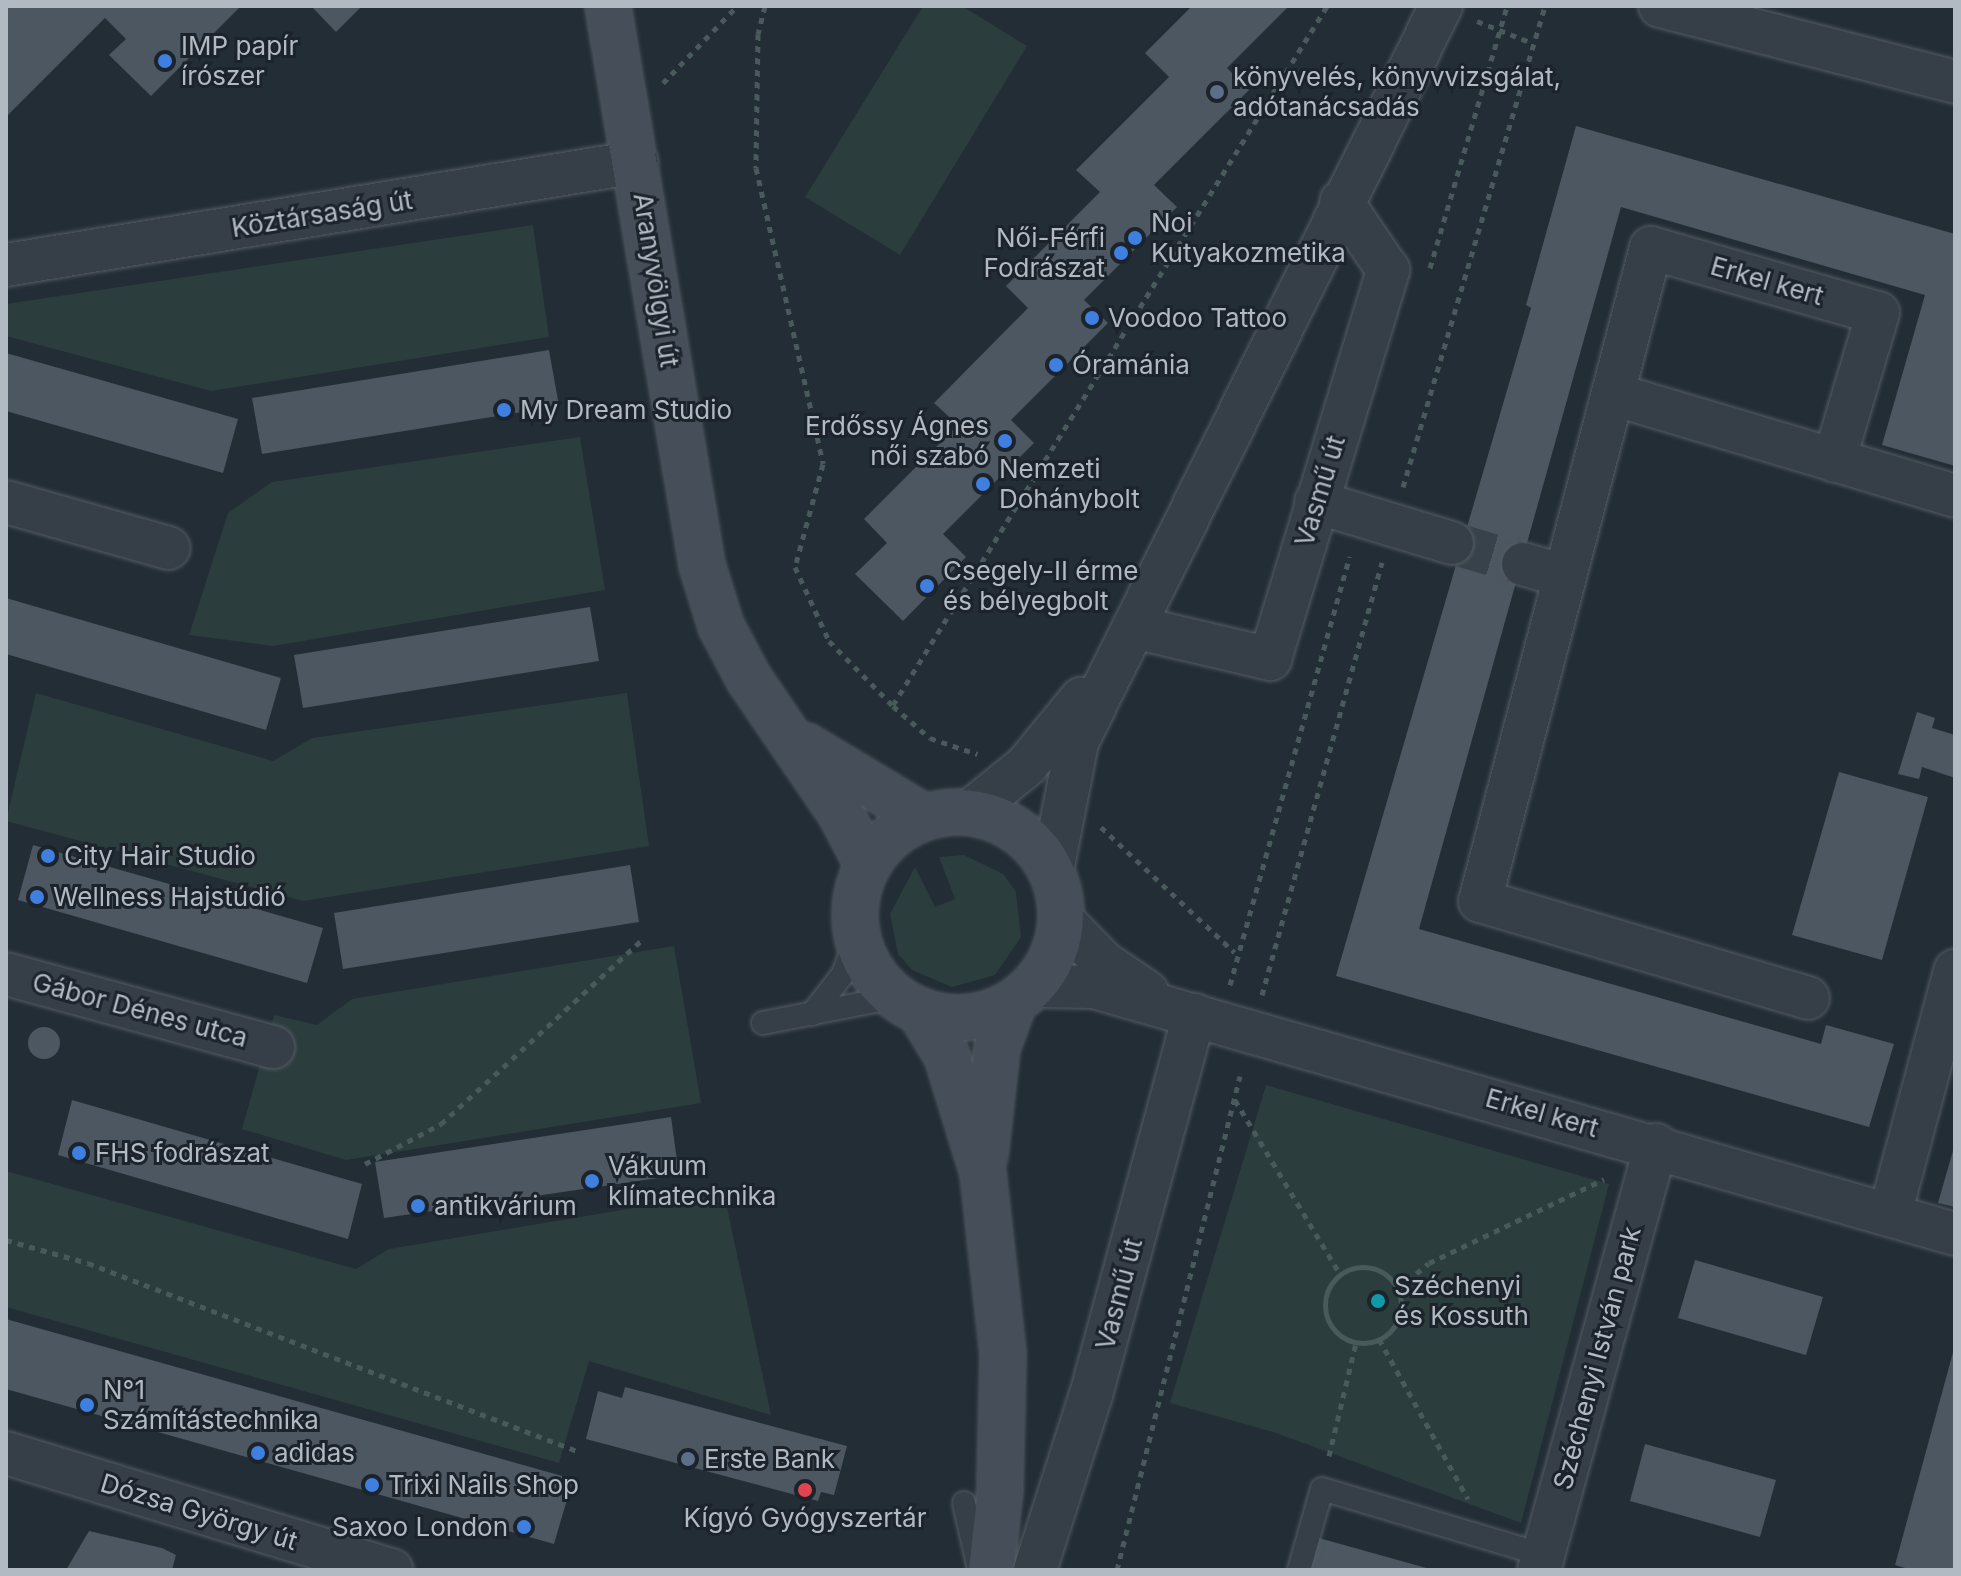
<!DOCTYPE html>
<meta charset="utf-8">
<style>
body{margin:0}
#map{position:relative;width:1961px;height:1576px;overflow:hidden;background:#232d36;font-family:Inter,sans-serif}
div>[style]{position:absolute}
.green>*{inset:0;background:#2b3d3c}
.building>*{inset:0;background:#4c5761}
.round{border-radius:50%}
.street-tunnel>*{height:42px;margin-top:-21px;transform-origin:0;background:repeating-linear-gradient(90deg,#38424b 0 42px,transparent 0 63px)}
.path>*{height:5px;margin-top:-2.5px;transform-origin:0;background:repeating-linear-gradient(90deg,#495a5b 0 6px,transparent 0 12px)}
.path>.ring{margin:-2.5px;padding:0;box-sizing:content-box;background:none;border:5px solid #495a5b;border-radius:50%}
.roads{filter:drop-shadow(0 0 2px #545c64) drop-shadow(0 0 2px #545c64)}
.lane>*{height:22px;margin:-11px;padding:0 11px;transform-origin:11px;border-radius:11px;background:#363e47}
.street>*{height:42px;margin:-21px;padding:0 21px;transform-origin:21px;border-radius:21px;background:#363e47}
.secondary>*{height:44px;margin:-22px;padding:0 22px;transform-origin:22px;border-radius:22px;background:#454e59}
.secondary>.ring{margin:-22px;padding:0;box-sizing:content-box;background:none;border:44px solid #454e59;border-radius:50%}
.dots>*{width:22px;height:22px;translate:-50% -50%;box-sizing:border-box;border:4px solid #1c232b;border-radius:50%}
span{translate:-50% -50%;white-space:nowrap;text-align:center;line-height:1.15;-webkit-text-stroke:6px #1c232b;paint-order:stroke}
.poi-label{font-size:26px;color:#b1b9c3}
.left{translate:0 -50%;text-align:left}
.right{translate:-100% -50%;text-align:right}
.street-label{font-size:26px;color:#b1b9c3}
.frame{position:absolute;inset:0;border:8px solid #b1b9c3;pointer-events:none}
</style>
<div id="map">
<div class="green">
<i style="clip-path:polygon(923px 6px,962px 6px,1027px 46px,900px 255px,805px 197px)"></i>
<i style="clip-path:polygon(533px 225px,549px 337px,211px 391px,6px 336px,6px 304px)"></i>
<i style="clip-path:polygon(580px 437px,605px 590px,273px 646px,189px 635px,228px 513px,272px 482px)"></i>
<i style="clip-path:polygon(36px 693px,273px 761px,312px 738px,627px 693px,649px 846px,303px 901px,6px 821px)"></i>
<i style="clip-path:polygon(964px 855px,1003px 874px,1016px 892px,1021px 937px,995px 975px,952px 987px,912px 970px,898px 954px,890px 914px,915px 867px,935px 907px,955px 899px,939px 857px)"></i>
<i style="clip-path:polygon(674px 946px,701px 1103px,346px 1160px,242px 1129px,274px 1015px,317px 1025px,352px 999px)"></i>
<i style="clip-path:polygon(1266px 1085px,1609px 1184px,1521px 1523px,1276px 1433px,1170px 1403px)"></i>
<i style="clip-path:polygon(6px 1171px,356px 1269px,389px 1249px,724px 1193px,771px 1415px,589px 1361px,559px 1463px,6px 1307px)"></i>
</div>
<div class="building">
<i style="clip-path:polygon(6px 6px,34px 7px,241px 6px,151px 96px,109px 55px,126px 39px,105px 18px,6px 117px)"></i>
<i style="clip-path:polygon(311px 6px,362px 6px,336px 32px)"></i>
<i style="clip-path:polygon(1192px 6px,1289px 6px,1227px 68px,1249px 90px,1154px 185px,1177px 207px,1084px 300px,1108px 323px,1011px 420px,1034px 443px,943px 534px,966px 557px,903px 621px,855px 574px,887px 543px,864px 519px,958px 425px,934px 403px,1028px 308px,1006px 286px,1100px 192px,1076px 170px,1169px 77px,1145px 53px)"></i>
<i style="clip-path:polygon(1576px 126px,1955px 234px,1955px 466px,1882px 445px,1925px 295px,1621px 207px,1419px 929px,1821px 1044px,1826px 1025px,1894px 1044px,1869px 1127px,1336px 976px,1531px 308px,1526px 305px)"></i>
<i style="clip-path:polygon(549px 350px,559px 406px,262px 454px,252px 398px)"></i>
<i style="clip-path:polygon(6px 353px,238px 419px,223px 473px,6px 411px)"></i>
<i style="clip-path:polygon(6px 598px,281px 678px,266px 730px,6px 654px)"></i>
<i style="clip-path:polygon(590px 607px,599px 661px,303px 708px,294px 655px)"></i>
<i style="clip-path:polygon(1917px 712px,1935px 718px,1932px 728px,1955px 735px,1955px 778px,1922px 767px,1919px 779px,1898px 774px)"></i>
<i style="clip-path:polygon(1839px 772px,1928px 797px,1882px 960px,1792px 935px)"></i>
<i style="clip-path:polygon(33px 845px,323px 928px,307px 983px,18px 900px)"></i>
<i style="clip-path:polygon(630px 865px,639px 922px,343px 969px,334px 913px)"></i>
<i class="round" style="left:28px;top:1027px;width:32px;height:32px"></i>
<i style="clip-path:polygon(72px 1100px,362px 1184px,348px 1239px,58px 1155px)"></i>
<i style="clip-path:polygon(671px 1117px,679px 1175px,384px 1218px,375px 1162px)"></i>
<i style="clip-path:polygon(1954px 1147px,1955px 1147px,1955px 1207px,1938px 1203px)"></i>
<i style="clip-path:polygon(1695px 1260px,1823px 1297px,1806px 1355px,1678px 1318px)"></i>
<i style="clip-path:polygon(6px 1319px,573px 1479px,554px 1544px,6px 1389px)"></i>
<i style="clip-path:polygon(1955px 1345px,1955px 1570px,1912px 1570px,1895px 1565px)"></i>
<i style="clip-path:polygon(625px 1387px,847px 1446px,834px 1495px,821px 1492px,818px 1501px,586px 1439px,598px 1391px,622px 1398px)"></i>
<i style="clip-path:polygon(1645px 1444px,1776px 1480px,1760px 1537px,1630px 1501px)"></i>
<i style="clip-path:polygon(89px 1531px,162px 1548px,176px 1555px,172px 1570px,66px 1570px)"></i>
<i style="clip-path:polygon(1319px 1538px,1430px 1569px,1430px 1570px,1310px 1570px)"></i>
</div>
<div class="street-tunnel">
<i style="left:1452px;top:543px;width:74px;rotate:16.5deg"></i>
</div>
<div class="path">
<i style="left:765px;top:6px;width:29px;rotate:104deg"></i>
<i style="left:758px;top:34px;width:134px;rotate:90.9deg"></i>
<i style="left:756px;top:168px;width:303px;rotate:77.2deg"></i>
<i style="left:823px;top:464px;width:107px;rotate:105.2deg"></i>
<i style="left:795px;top:567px;width:81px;rotate:65.3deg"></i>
<i style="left:829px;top:641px;width:91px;rotate:45.4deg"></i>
<i style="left:893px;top:706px;width:49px;rotate:40.9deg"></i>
<i style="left:930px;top:738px;width:50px;rotate:18.8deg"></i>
<i style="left:1477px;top:21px;width:59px;rotate:21.8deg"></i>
<i style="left:663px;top:83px;width:107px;rotate:-46.1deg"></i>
<i style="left:1430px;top:268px;width:273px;rotate:-73.6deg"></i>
<i style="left:1403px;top:487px;width:502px;rotate:-73.55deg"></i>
<i style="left:893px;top:705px;width:823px;rotate:-58.16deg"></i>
<i style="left:1101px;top:827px;width:183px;rotate:43.2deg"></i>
<i style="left:1230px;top:985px;width:445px;rotate:-74.4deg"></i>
<i style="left:1262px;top:995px;width:449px;rotate:-74.5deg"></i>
<i style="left:1235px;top:1100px;width:203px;rotate:58.9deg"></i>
<i style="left:365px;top:1164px;width:86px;rotate:-27.8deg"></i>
<i style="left:441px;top:1124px;width:274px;rotate:-42.5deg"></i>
<i style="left:6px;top:1240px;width:85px;rotate:15.7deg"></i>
<i style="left:88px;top:1263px;width:524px;rotate:21.03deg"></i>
<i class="ring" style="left:1325px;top:1267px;width:71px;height:71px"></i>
<i style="left:1398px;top:1289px;width:40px;rotate:-40deg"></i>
<i style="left:1429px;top:1263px;width:194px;rotate:-25.6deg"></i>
<i style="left:1379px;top:1339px;width:183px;rotate:60.9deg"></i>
<i style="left:1329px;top:1456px;width:116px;rotate:-76.6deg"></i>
<i style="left:1117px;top:1570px;width:509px;rotate:-76.02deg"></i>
</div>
<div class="roads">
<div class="lane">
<i style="left:812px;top:1014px;width:51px;rotate:-52.2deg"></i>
<i style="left:843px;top:974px;width:40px;rotate:-69deg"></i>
<i style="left:763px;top:1023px;width:136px;rotate:-11.1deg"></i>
<i style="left:964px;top:1503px;width:68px;rotate:77.2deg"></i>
<i style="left:1299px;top:1570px;width:84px;rotate:-74.1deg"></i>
<i style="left:1322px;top:1489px;width:231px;rotate:16.6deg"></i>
</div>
<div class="street">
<i style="left:1660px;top:6px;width:305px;rotate:14.4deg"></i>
<i style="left:6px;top:265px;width:639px;rotate:-9.27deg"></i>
<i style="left:1613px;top:394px;width:357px;rotate:16.6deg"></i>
<i style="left:6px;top:502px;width:169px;rotate:15.8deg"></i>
<i style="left:1316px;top:502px;width:142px;rotate:16.8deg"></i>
<i style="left:1523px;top:564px;width:40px;rotate:16deg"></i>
<i style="left:1134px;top:627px;width:140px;rotate:13.2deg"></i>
<i style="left:1270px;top:659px;width:407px;rotate:-73.1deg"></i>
<i style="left:1388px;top:270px;width:83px;rotate:-124.3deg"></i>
<i style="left:968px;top:813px;width:75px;rotate:-39deg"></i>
<i style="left:1026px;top:766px;width:87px;rotate:-50.6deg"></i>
<i style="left:1052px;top:871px;width:131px;rotate:-79deg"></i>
<i style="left:1077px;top:742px;width:821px;rotate:-63.68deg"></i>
<i style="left:1062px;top:920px;width:60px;rotate:45.7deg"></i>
<i style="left:1104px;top:963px;width:52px;rotate:34deg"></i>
<i style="left:6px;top:974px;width:277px;rotate:15.3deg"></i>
<i style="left:1035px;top:986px;width:59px;rotate:1deg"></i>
<i style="left:1094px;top:987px;width:896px;rotate:16.01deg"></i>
<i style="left:1808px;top:998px;width:342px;rotate:-163.5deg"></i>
<i style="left:1480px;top:901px;width:675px;rotate:-75.33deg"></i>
<i style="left:1651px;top:248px;width:236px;rotate:16deg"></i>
<i style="left:1878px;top:313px;width:154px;rotate:106.6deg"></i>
<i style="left:1890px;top:1214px;width:252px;rotate:-75deg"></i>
<i style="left:6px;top:1453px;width:403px;rotate:16.9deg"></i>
<i style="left:1035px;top:1570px;width:184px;rotate:-72.3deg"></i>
<i style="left:1091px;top:1395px;width:394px;rotate:-74.8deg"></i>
<i style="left:1539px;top:1570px;width:441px;rotate:-74.6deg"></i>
</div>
<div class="secondary">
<i style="left:608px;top:6px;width:567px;rotate:80.45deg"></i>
<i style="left:702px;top:565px;width:64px;rotate:72.7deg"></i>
<i style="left:721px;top:626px;width:60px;rotate:62.2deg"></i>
<i style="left:749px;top:679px;width:163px;rotate:55.7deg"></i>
<i style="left:841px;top:814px;width:56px;rotate:62.5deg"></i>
<i style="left:806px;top:746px;width:138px;rotate:31deg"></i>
<i class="ring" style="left:855px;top:812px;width:162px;height:162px"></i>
<i style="left:921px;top:1013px;width:50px;rotate:58.8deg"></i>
<i style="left:947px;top:1056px;width:122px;rotate:72.9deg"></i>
<i style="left:983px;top:1173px;width:182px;rotate:83.7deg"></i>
<i style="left:1003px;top:1354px;width:136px;rotate:91.3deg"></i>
<i style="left:1000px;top:1490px;width:81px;rotate:96.4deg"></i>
<i style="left:985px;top:1155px;width:108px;rotate:-83.6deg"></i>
<i style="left:997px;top:1048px;width:49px;rotate:-69.7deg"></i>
</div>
</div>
<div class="dots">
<i style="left:165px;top:61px;background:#3f7fe0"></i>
<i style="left:1217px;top:92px;background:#5c6f8a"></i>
<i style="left:1135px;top:238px;background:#3f7fe0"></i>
<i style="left:1121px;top:253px;background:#3f7fe0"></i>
<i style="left:1092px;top:318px;background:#3f7fe0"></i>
<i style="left:1056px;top:365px;background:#3f7fe0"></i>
<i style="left:504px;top:410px;background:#3f7fe0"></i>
<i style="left:1005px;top:441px;background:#3f7fe0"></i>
<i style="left:983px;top:484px;background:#3f7fe0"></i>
<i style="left:927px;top:586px;background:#3f7fe0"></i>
<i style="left:48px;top:856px;background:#3f7fe0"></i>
<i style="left:37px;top:897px;background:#3f7fe0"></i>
<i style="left:79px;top:1153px;background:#3f7fe0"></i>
<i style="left:592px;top:1181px;background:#3f7fe0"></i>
<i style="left:418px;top:1206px;background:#3f7fe0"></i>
<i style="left:1378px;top:1301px;background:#0f9aa8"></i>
<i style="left:87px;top:1405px;background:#3f7fe0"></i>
<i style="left:258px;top:1453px;background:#3f7fe0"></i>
<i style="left:688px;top:1459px;background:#5c6f8a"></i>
<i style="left:372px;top:1485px;background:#3f7fe0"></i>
<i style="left:805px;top:1490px;background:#e0444e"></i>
<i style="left:524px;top:1527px;background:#3f7fe0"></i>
</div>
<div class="poi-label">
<span class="left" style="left:181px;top:61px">IMP papír<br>írószer</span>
<span class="left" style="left:1233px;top:92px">könyvelés, könyvvizsgálat,<br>adótanácsadás</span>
<span class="left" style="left:1151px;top:238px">Noi<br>Kutyakozmetika</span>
<span class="right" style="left:1105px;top:253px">Női-Férfi<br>Fodrászat</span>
<span class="left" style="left:1108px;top:318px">Voodoo Tattoo</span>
<span class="left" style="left:1072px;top:365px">Óramánia</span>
<span class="left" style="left:520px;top:410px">My Dream Studio</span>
<span class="right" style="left:989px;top:441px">Erdőssy Ágnes<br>női szabó</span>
<span class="left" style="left:999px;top:484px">Nemzeti<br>Dohánybolt</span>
<span class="left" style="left:943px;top:586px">Csegely-II érme<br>és bélyegbolt</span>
<span class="left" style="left:64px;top:856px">City Hair Studio</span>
<span class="left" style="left:53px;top:897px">Wellness Hajstúdió</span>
<span class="left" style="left:95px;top:1153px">FHS fodrászat</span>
<span class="left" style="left:608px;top:1181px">Vákuum<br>klímatechnika</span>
<span class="left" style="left:434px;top:1206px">antikvárium</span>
<span class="left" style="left:1394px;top:1301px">Széchenyi<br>és Kossuth</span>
<span class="left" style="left:103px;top:1405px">N°1<br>Számítástechnika</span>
<span class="left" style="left:274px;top:1453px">adidas</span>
<span class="left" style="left:704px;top:1459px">Erste Bank</span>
<span class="left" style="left:388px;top:1485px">Trixi Nails Shop</span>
<span style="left:805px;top:1518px">Kígyó Gyógyszertár</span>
<span class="right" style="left:508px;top:1527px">Saxoo London</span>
</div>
<div class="street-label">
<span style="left:322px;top:214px;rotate:-9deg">Köztársaság út</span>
<span style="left:656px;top:280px;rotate:81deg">Aranyvölgyi út</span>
<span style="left:1767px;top:281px;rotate:16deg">Erkel kert</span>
<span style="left:1320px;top:491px;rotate:-73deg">Vasmű út</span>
<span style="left:140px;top:1010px;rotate:15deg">Gábor Dénes utca</span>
<span style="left:1542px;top:1113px;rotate:16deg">Erkel kert</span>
<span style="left:1119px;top:1294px;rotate:-75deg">Vasmű út</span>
<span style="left:1597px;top:1358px;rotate:-75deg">Széchenyi István park</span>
<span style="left:199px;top:1512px;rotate:17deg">Dózsa György út</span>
</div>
<div class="frame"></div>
</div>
